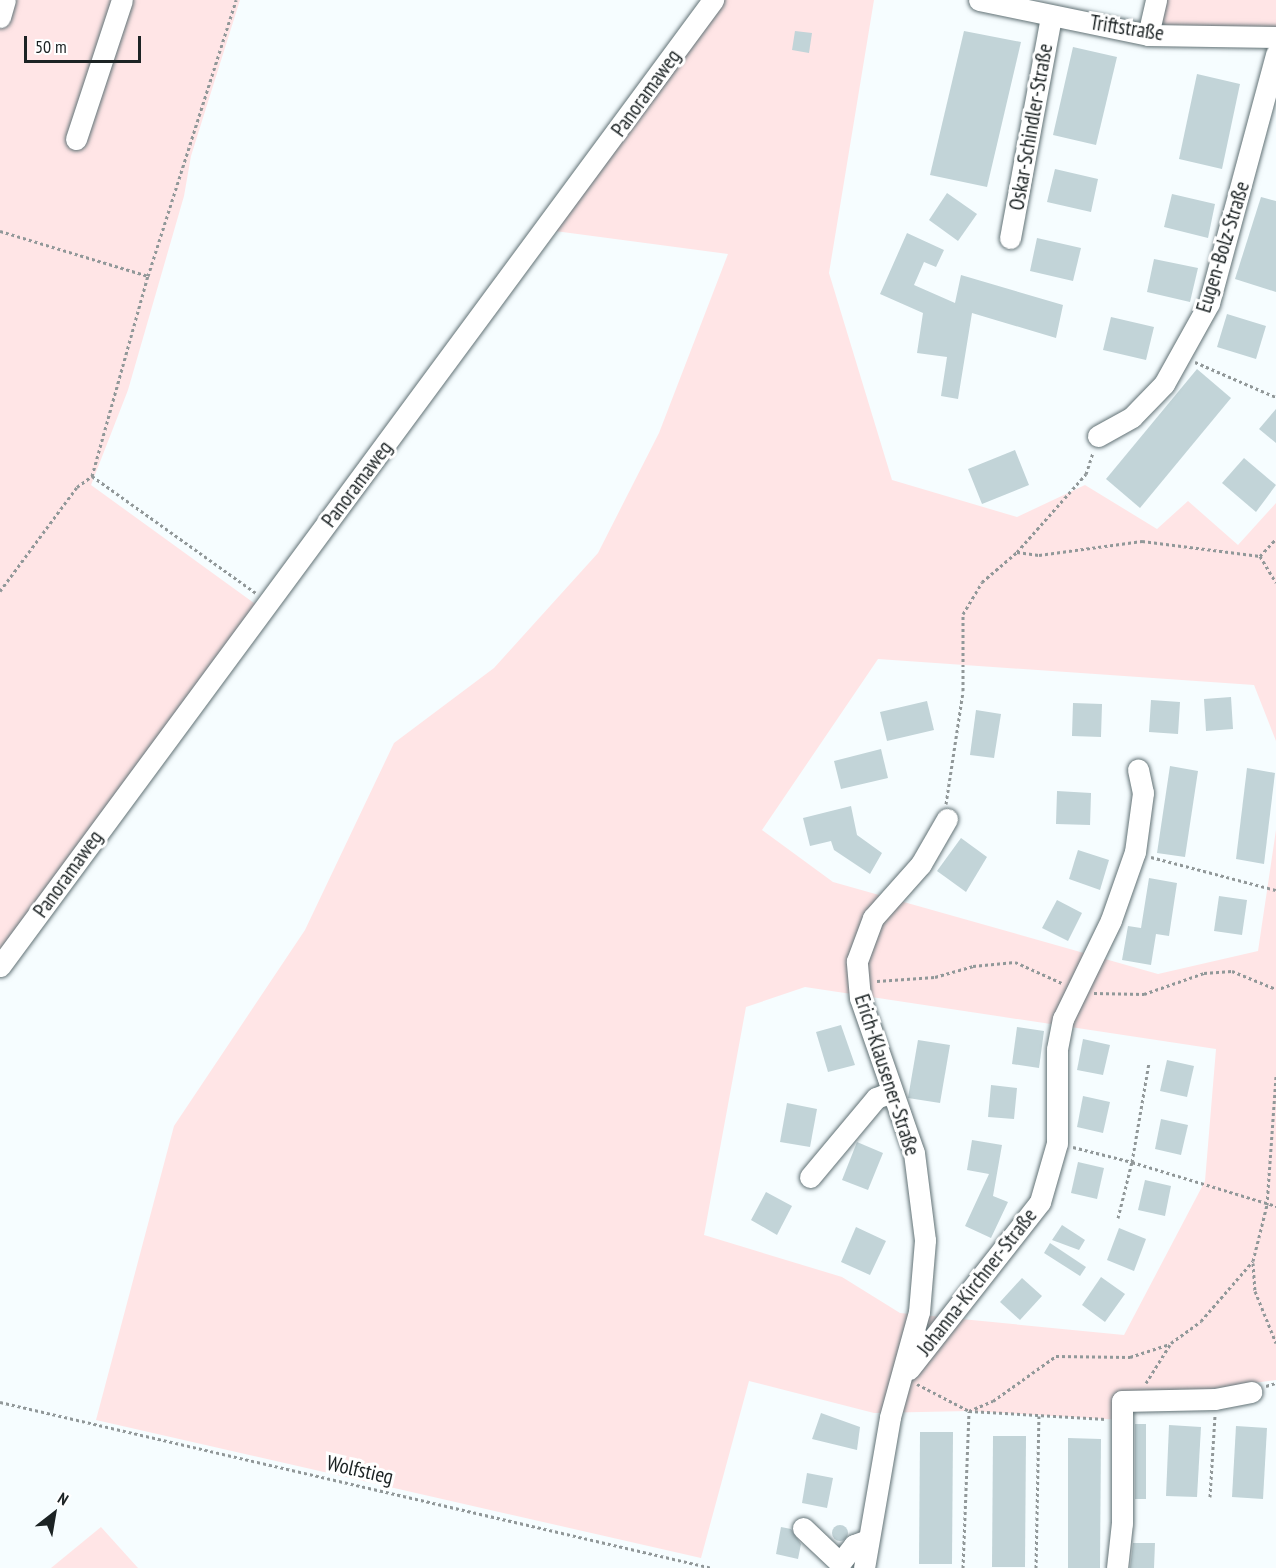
<!DOCTYPE html>
<meta charset="utf-8">
<style>
body{margin:0}
#map{position:relative;width:1276px;height:1568px;overflow:hidden;background:#f6fdff;font-family:"PT Sans Narrow",sans-serif}
div>[style]{position:absolute}
.green>*{inset:0;background:#ffe5e6}
.building>*{inset:0;background:#c2d4d8}
.round{border-radius:50%}
.path>*{height:3px;margin-top:-1.5px;transform-origin:0;background:repeating-linear-gradient(90deg,#919899 0 3px,transparent 0 6px)}
.roads{filter:drop-shadow(0 0 2px #627276) drop-shadow(0 0 2px #627276)}
.minor>*{height:21px;margin:-10.5px;padding:0 10.5px;transform-origin:10.5px;border-radius:10.5px;background:#fff}
span{translate:-50% -50%;white-space:nowrap;text-align:center;line-height:1.15;-webkit-text-stroke:6px #fff;paint-order:stroke}
.street-label{font-size:21px;color:#1c2324}
.north{position:absolute;left:24px;top:1484px;width:60px;height:60px;-webkit-text-stroke:4px #fff;paint-order:stroke;rotate:31deg;font-size:16px;font-weight:700;line-height:24px;text-align:center;color:#1c2324}
.north::after{content:'';display:block;margin:auto;width:21px;height:27px;background:#1c2324;clip-path:polygon(50% 0,100% 100%,50% 72%,0 100%)}
.scale{position:absolute;left:24px;top:36px;width:117px;height:27px;box-sizing:border-box;border:3px solid #1c2324;border-top:0;padding-left:8px;font-size:18px;line-height:21px;white-space:nowrap;color:#1c2324;-webkit-text-stroke:4px #fff;paint-order:stroke}
</style>
<div id="map">
<div class="green">
<i style="clip-path:polygon(0 0,240px 0,191px 156px,184px 196px,128px 390px,91px 485px,258px 606px,0 952px)"></i>
<i style="clip-path:polygon(evenodd,718px 0,874px 0,829px 273px,892px 480px,1017px 517px,1085px 485px,1157px 529px,1188px 501px,1238px 545px,1276px 503px,1276px 741px,1254px 685px,878px 659px,762px 830px,833px 882px,1158px 974px,1258px 951px,1276px 830px,1276px 1380px,1123px 1401px,1123px 1420px,969px 1411px,874px 1413px,749px 1381px,701px 1558px,96px 1420px,174px 1126px,305px 930px,394px 743px,494px 668px,598px 553px,659px 433px,728px 254px,555px 231px,718px 0,805px 987px,1216px 1049px,1205px 1181px,1124px 1335px,900px 1313px,842px 1277px,704px 1235px,746px 1007px,805px 987px)"></i>
<i style="clip-path:polygon(1149px 0,1276px 0,1276px 34px,1144px 23px)"></i>
<i style="clip-path:polygon(101px 1527px,138px 1568px,51px 1568px)"></i>
</div>
<div class="building">
<i style="clip-path:polygon(795px 31px,812px 33px,809px 53px,792px 50px)"></i>
<i style="clip-path:polygon(964px 31px,1021px 42px,987px 187px,930px 175px)"></i>
<i style="clip-path:polygon(1073px 47px,1117px 57px,1096px 145px,1053px 135px)"></i>
<i style="clip-path:polygon(1197px 74px,1240px 84px,1222px 169px,1179px 159px)"></i>
<i style="clip-path:polygon(1055px 169px,1098px 179px,1091px 212px,1047px 202px)"></i>
<i style="clip-path:polygon(947px 193px,977px 214px,958px 241px,929px 220px)"></i>
<i style="clip-path:polygon(1172px 194px,1215px 204px,1208px 238px,1164px 227px)"></i>
<i style="clip-path:polygon(1261px 197px,1276px 201px,1276px 292px,1235px 279px)"></i>
<i style="clip-path:polygon(907px 233px,944px 250px,936px 267px,924px 262px,914px 285px,955px 303px,961px 275px,1063px 305px,1056px 338px,972px 313px,958px 399px,941px 396px,947px 357px,917px 353px,923px 313px,880px 294px)"></i>
<i style="clip-path:polygon(1037px 238px,1081px 248px,1073px 281px,1030px 271px)"></i>
<i style="clip-path:polygon(1154px 259px,1198px 268px,1190px 302px,1147px 292px)"></i>
<i style="clip-path:polygon(1227px 314px,1266px 326px,1256px 359px,1217px 347px)"></i>
<i style="clip-path:polygon(1111px 317px,1154px 327px,1146px 360px,1103px 350px)"></i>
<i style="clip-path:polygon(1197px 369px,1231px 398px,1140px 508px,1106px 479px)"></i>
<i style="clip-path:polygon(1276px 409px,1276px 443px,1259px 429px)"></i>
<i style="clip-path:polygon(1015px 450px,1029px 485px,982px 504px,968px 469px)"></i>
<i style="clip-path:polygon(1244px 458px,1276px 485px,1256px 512px,1222px 483px)"></i>
<i style="clip-path:polygon(1231px 697px,1233px 729px,1206px 731px,1204px 699px)"></i>
<i style="clip-path:polygon(1151px 700px,1180px 702px,1178px 734px,1149px 732px)"></i>
<i style="clip-path:polygon(927px 701px,934px 730px,887px 741px,880px 712px)"></i>
<i style="clip-path:polygon(1073px 703px,1102px 704px,1101px 737px,1072px 736px)"></i>
<i style="clip-path:polygon(976px 710px,1001px 714px,994px 758px,970px 755px)"></i>
<i style="clip-path:polygon(881px 749px,888px 778px,841px 789px,834px 761px)"></i>
<i style="clip-path:polygon(1170px 766px,1198px 771px,1185px 857px,1157px 853px)"></i>
<i style="clip-path:polygon(1247px 768px,1275px 773px,1264px 864px,1236px 859px)"></i>
<i style="clip-path:polygon(1057px 791px,1091px 793px,1090px 825px,1056px 824px)"></i>
<i style="clip-path:polygon(851px 806px,857px 835px,882px 853px,870px 874px,834px 850px,831px 841px,810px 846px,803px 818px)"></i>
<i style="clip-path:polygon(961px 838px,987px 857px,966px 892px,937px 871px)"></i>
<i style="clip-path:polygon(1078px 850px,1109px 860px,1100px 890px,1069px 879px)"></i>
<i style="clip-path:polygon(1149px 878px,1177px 883px,1169px 936px,1156px 934px,1151px 965px,1122px 960px,1128px 926px,1141px 928px)"></i>
<i style="clip-path:polygon(1219px 896px,1247px 900px,1242px 935px,1214px 931px)"></i>
<i style="clip-path:polygon(1057px 900px,1082px 913px,1068px 941px,1042px 928px)"></i>
<i style="clip-path:polygon(841px 1025px,855px 1065px,828px 1072px,816px 1032px)"></i>
<i style="clip-path:polygon(1017px 1027px,1044px 1031px,1039px 1068px,1012px 1064px)"></i>
<i style="clip-path:polygon(1083px 1039px,1110px 1045px,1103px 1075px,1077px 1070px)"></i>
<i style="clip-path:polygon(918px 1040px,950px 1045px,940px 1103px,908px 1098px)"></i>
<i style="clip-path:polygon(1167px 1060px,1194px 1066px,1187px 1097px,1160px 1091px)"></i>
<i style="clip-path:polygon(991px 1085px,1017px 1088px,1014px 1119px,988px 1117px)"></i>
<i style="clip-path:polygon(1083px 1096px,1110px 1102px,1103px 1133px,1077px 1127px)"></i>
<i style="clip-path:polygon(787px 1103px,817px 1109px,810px 1147px,780px 1142px)"></i>
<i style="clip-path:polygon(1161px 1119px,1188px 1125px,1181px 1155px,1155px 1149px)"></i>
<i style="clip-path:polygon(972px 1140px,1002px 1145px,993px 1196px,1008px 1202px,991px 1238px,965px 1226px,989px 1174px,967px 1170px)"></i>
<i style="clip-path:polygon(857px 1142px,883px 1153px,868px 1190px,842px 1180px)"></i>
<i style="clip-path:polygon(1078px 1162px,1104px 1168px,1097px 1199px,1071px 1193px)"></i>
<i style="clip-path:polygon(1145px 1180px,1171px 1186px,1165px 1216px,1138px 1210px)"></i>
<i style="clip-path:polygon(766px 1192px,792px 1206px,777px 1235px,751px 1220px)"></i>
<i style="clip-path:polygon(1062px 1225px,1085px 1240px,1079px 1250px,1052px 1240px)"></i>
<i style="clip-path:polygon(856px 1227px,886px 1241px,870px 1275px,841px 1262px)"></i>
<i style="clip-path:polygon(1119px 1228px,1146px 1239px,1134px 1271px,1107px 1260px)"></i>
<i style="clip-path:polygon(1050px 1243px,1086px 1267px,1080px 1276px,1044px 1253px)"></i>
<i style="clip-path:polygon(1101px 1277px,1125px 1294px,1105px 1322px,1082px 1305px)"></i>
<i style="clip-path:polygon(1022px 1278px,1042px 1296px,1020px 1320px,1000px 1302px)"></i>
<i style="clip-path:polygon(821px 1413px,860px 1427px,857px 1450px,812px 1439px)"></i>
<i style="clip-path:polygon(1135px 1424px,1146px 1424px,1146px 1499px,1135px 1499px)"></i>
<i style="clip-path:polygon(1169px 1425px,1201px 1427px,1197px 1497px,1166px 1496px)"></i>
<i style="clip-path:polygon(1236px 1426px,1267px 1428px,1263px 1499px,1232px 1497px)"></i>
<i style="clip-path:polygon(920px 1432px,953px 1432px,952px 1564px,919px 1564px)"></i>
<i style="clip-path:polygon(993px 1436px,1026px 1436px,1025px 1567px,992px 1567px)"></i>
<i style="clip-path:polygon(1068px 1438px,1101px 1439px,1100px 1568px,1068px 1568px)"></i>
<i style="clip-path:polygon(807px 1473px,833px 1478px,827px 1508px,802px 1503px)"></i>
<i class="round" style="left:832px;top:1525px;width:16px;height:16px"></i>
<i style="clip-path:polygon(781px 1527px,791px 1529px,801px 1544px,798px 1559px,776px 1554px)"></i>
<i style="clip-path:polygon(1133px 1543px,1155px 1543px,1154px 1568px,1130px 1568px)"></i>
</div>
<div class="path">
<i style="left:0;top:231px;width:155px;rotate:16.9deg"></i>
<i style="left:1195px;top:362px;width:88px;rotate:23.4deg"></i>
<i style="left:92px;top:476px;width:208px;rotate:-74.4deg"></i>
<i style="left:148px;top:276px;width:290px;rotate:-72.3deg"></i>
<i style="left:1017px;top:552px;width:22px;rotate:8deg"></i>
<i style="left:1039px;top:555px;width:104px;rotate:-7.7deg"></i>
<i style="left:1142px;top:541px;width:119px;rotate:7.2deg"></i>
<i style="left:1260px;top:556px;width:23px;rotate:-47deg"></i>
<i style="left:1260px;top:556px;width:31px;rotate:59deg"></i>
<i style="left:0;top:591px;width:129px;rotate:-53.5deg"></i>
<i style="left:77px;top:487px;width:19px;rotate:-36deg"></i>
<i style="left:92px;top:476px;width:201px;rotate:35.5deg"></i>
<i style="left:946px;top:804px;width:114px;rotate:-81.4deg"></i>
<i style="left:963px;top:691px;width:77px;rotate:-90deg"></i>
<i style="left:963px;top:614px;width:37px;rotate:-59deg"></i>
<i style="left:982px;top:582px;width:46px;rotate:-40.6deg"></i>
<i style="left:1017px;top:552px;width:104px;rotate:-48.5deg"></i>
<i style="left:1086px;top:474px;width:23px;rotate:-72deg"></i>
<i style="left:1151px;top:857px;width:129px;rotate:14.8deg"></i>
<i style="left:877px;top:981px;width:58px;rotate:-3.9deg"></i>
<i style="left:935px;top:977px;width:40px;rotate:-16deg"></i>
<i style="left:973px;top:966px;width:42px;rotate:-5.4deg"></i>
<i style="left:1015px;top:962px;width:51px;rotate:24.1deg"></i>
<i style="left:1094px;top:993px;width:50px;rotate:1.1deg"></i>
<i style="left:1144px;top:994px;width:64px;rotate:-19.3deg"></i>
<i style="left:1204px;top:973px;width:28px;rotate:-4deg"></i>
<i style="left:1232px;top:971px;width:48px;rotate:22.2deg"></i>
<i style="left:1073px;top:1147px;width:61px;rotate:14.3deg"></i>
<i style="left:1132px;top:1162px;width:100px;rotate:-80.3deg"></i>
<i style="left:1118px;top:1218px;width:58px;rotate:-76deg"></i>
<i style="left:1132px;top:1162px;width:151px;rotate:17deg"></i>
<i style="left:1253px;top:1263px;width:28px;rotate:86deg"></i>
<i style="left:1255px;top:1291px;width:56px;rotate:68deg"></i>
<i style="left:1146px;top:1383px;width:47px;rotate:-58deg"></i>
<i style="left:1171px;top:1343px;width:37px;rotate:-36deg"></i>
<i style="left:1201px;top:1321px;width:79px;rotate:-49.1deg"></i>
<i style="left:1253px;top:1261px;width:58px;rotate:-76deg"></i>
<i style="left:1267px;top:1205px;width:130px;rotate:-86deg"></i>
<i style="left:917px;top:1384px;width:59px;rotate:27.4deg"></i>
<i style="left:969px;top:1411px;width:26px;rotate:-23deg"></i>
<i style="left:993px;top:1401px;width:77px;rotate:-35.5deg"></i>
<i style="left:1056px;top:1356px;width:74px;rotate:0.8deg"></i>
<i style="left:1130px;top:1357px;width:42px;rotate:-18deg"></i>
<i style="left:1266px;top:1386px;width:10px;rotate:-17deg"></i>
<i style="left:0;top:1402px;width:731px;rotate:13.12deg"></i>
<i style="left:1210px;top:1497px;width:82px;rotate:-86.5deg"></i>
<i style="left:963px;top:1568px;width:157px;rotate:-87.8deg"></i>
<i style="left:969px;top:1411px;width:137px;rotate:3.3deg"></i>
<i style="left:1036px;top:1568px;width:152px;rotate:-88.9deg"></i>
</div>
<div class="roads">
<div class="minor">
<i style="left:979px;top:0;width:173px;rotate:11.7deg"></i>
<i style="left:1148px;top:35px;width:128px;rotate:0.9deg"></i>
<i style="left:0;top:17px;width:18px;rotate:-74deg"></i>
<i style="left:1148px;top:35px;width:36px;rotate:-77deg"></i>
<i style="left:76px;top:139px;width:146px;rotate:-71.7deg"></i>
<i style="left:1010px;top:238px;width:226px;rotate:-79.5deg"></i>
<i style="left:1098px;top:436px;width:39px;rotate:-29deg"></i>
<i style="left:1132px;top:417px;width:46px;rotate:-45.9deg"></i>
<i style="left:1164px;top:384px;width:93px;rotate:-60.9deg"></i>
<i style="left:1209px;top:303px;width:258px;rotate:-74.9deg"></i>
<i style="left:0;top:966px;width:1201px;rotate:-53.57deg"></i>
<i style="left:810px;top:1177px;width:103px;rotate:-50.1deg"></i>
<i style="left:876px;top:1098px;width:17px;rotate:-21deg"></i>
<i style="left:909px;top:1369px;width:212px;rotate:-51.9deg"></i>
<i style="left:1040px;top:1202px;width:61px;rotate:-73.9deg"></i>
<i style="left:1057px;top:1143px;width:94px;rotate:-90deg"></i>
<i style="left:1057px;top:1049px;width:31px;rotate:-79deg"></i>
<i style="left:1063px;top:1019px;width:110px;rotate:-64.1deg"></i>
<i style="left:1111px;top:920px;width:72px;rotate:-70.6deg"></i>
<i style="left:1135px;top:852px;width:60px;rotate:-82.3deg"></i>
<i style="left:1143px;top:793px;width:24px;rotate:-102deg"></i>
<i style="left:803px;top:1528px;width:51px;rotate:43.4deg"></i>
<i style="left:840px;top:1563px;width:23px;rotate:-52deg"></i>
<i style="left:854px;top:1545px;width:15px;rotate:-20deg"></i>
<i style="left:864px;top:1568px;width:153px;rotate:-80.2deg"></i>
<i style="left:890px;top:1417px;width:109px;rotate:-74.6deg"></i>
<i style="left:919px;top:1312px;width:72px;rotate:-85.2deg"></i>
<i style="left:925px;top:1240px;width:88px;rotate:-97.2deg"></i>
<i style="left:914px;top:1153px;width:164px;rotate:-109.2deg"></i>
<i style="left:860px;top:998px;width:37px;rotate:-95deg"></i>
<i style="left:857px;top:961px;width:46px;rotate:-69.6deg"></i>
<i style="left:873px;top:918px;width:72px;rotate:-48.4deg"></i>
<i style="left:921px;top:864px;width:52px;rotate:-60deg"></i>
<i style="left:1117px;top:1568px;width:45px;rotate:-83.7deg"></i>
<i style="left:1122px;top:1523px;width:122px;rotate:-90deg"></i>
<i style="left:1122px;top:1401px;width:93px;rotate:-1.2deg"></i>
<i style="left:1215px;top:1399px;width:37px;rotate:-11deg"></i>
</div>
</div>
<div class="street-label">
<span style="left:1127px;top:28px;rotate:9deg">Triftstraße</span>
<span style="left:646px;top:93px;rotate:-54deg">Panoramaweg</span>
<span style="left:1031px;top:127px;rotate:-80deg">Oskar-Schindler-Straße</span>
<span style="left:1223px;top:247px;rotate:-73deg">Eugen-Bolz-Straße</span>
<span style="left:357px;top:484px;rotate:-53deg">Panoramaweg</span>
<span style="left:68px;top:874px;rotate:-54deg">Panoramaweg</span>
<span style="left:887px;top:1075px;rotate:72deg">Erich-Klausener-Straße</span>
<span style="left:977px;top:1282px;rotate:-52deg">Johanna-Kirchner-Straße</span>
<span style="left:360px;top:1470px;rotate:13deg">Wolfstieg</span>
</div>
<div class="north">N</div>
<div class="scale">50 m</div>
</div>
